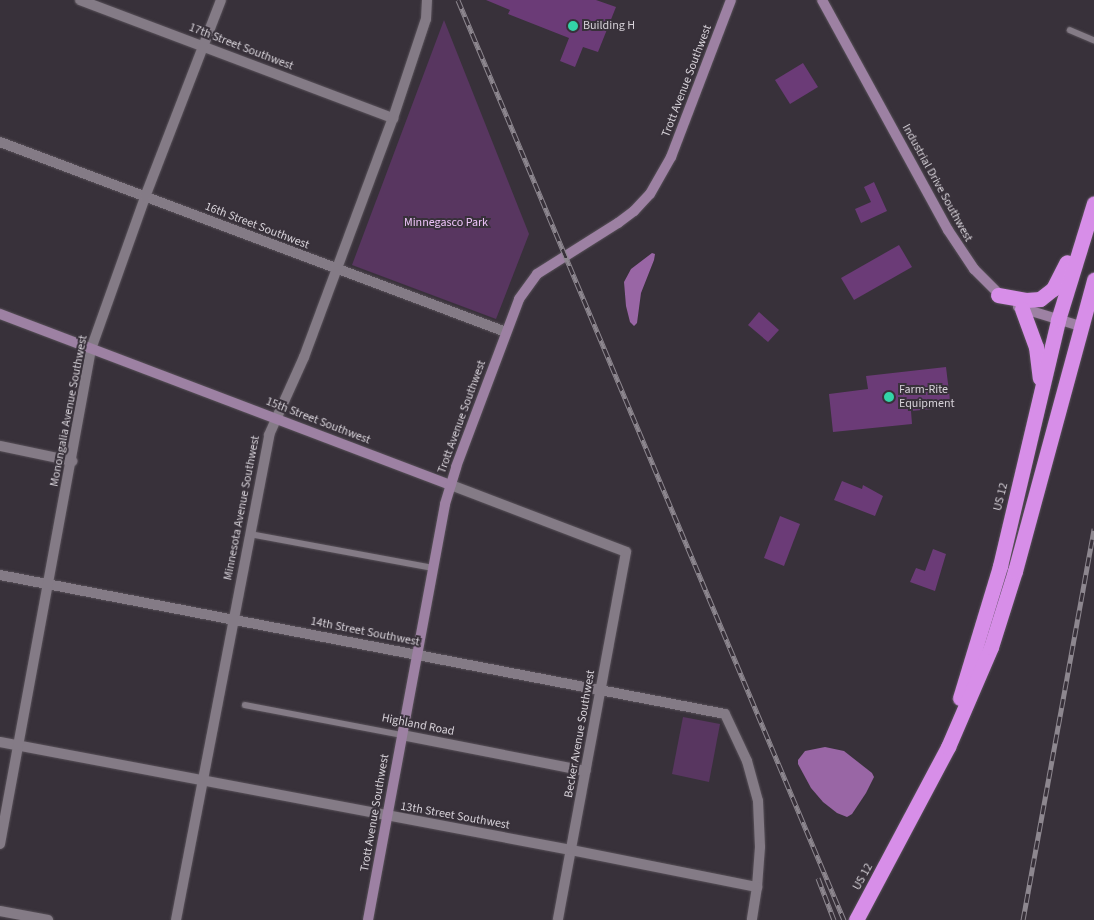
<!DOCTYPE html>
<style>
body{margin:0}
#map{position:relative;width:1094px;height:920px;overflow:hidden;background:#38313a;font-family:"Source Sans 3",sans-serif}
div>[style]{position:absolute}
.green>*{inset:0;background:#583660}
.water>*{inset:0;background:#9966a5}
.building>*{inset:0;background:#6b3b77}
.roads{filter:drop-shadow(0 0 1px #575058) drop-shadow(0 0 1px #575058)}
.lane>*{height:5.5px;margin:-2.75px;padding:0 2.75px;transform-origin:2.75px;border-radius:2.75px;background:#847b86}
.street>*{height:10px;margin:-5px;padding:0 5px;transform-origin:5px;border-radius:5px;background:#847b86}
.secondary>*{height:10px;margin:-5px;padding:0 5px;transform-origin:5px;border-radius:5px;background:#9d81a3}
.highway>*{height:15px;margin:-7.5px;padding:0 7.5px;transform-origin:7.5px;border-radius:7.5px;background:#d78ee8}
.rail>*{height:5px;margin-top:-2.5px;transform-origin:0;background:repeating-linear-gradient(90deg,#38313a 0 9px,#8d878f 0 18px);box-sizing:border-box;border-block:1px solid #8d878f}
.dots>*{width:14px;height:14px;translate:-50% -50%;box-sizing:border-box;border:2px solid #38313a;border-radius:50%}
span{translate:-50% -50%;white-space:nowrap;text-align:center;line-height:1.15;-webkit-text-stroke:4px #38313a;paint-order:stroke}
.poi-label{font-size:12px;color:#d7d2d9}
.left{translate:0 -50%;text-align:left}
.street-label{font-size:12px;color:#d7d2d9}
.park-label{font-size:12px;color:#edc3f8}
</style>
<div id="map">
<div class="green">
<i style="clip-path:polygon(444px 20px,529px 234px,496px 319px,352px 265px)"></i>
<i style="clip-path:polygon(683px 717px,720px 724px,709px 782px,672px 774px)"></i>
</div>
<div class="water">
<i style="clip-path:polygon(652px 253px,655px 254px,654px 260px,641px 293px,637px 323px,634px 326px,630px 322px,626px 306px,624px 282px,631px 269px)"></i>
<i style="clip-path:polygon(825px 747px,844px 751px,872px 773px,874px 777px,866px 793px,852px 814px,847px 817px,837px 813px,823px 802px,811px 788px,798px 764px,798px 760px,805px 751px)"></i>
</div>
<div class="building">
<i style="clip-path:polygon(486px 0,596px 0,616px 7px,598px 52px,583px 47px,575px 67px,560px 61px,569px 38px,508px 14px,510px 10px)"></i>
<i style="clip-path:polygon(803px 63px,818px 87px,790px 104px,775px 80px)"></i>
<i style="clip-path:polygon(874px 182px,887px 211px,861px 223px,855px 209px,871px 202px,864px 187px)"></i>
<i style="clip-path:polygon(899px 245px,912px 267px,854px 300px,841px 278px)"></i>
<i style="clip-path:polygon(759px 312px,779px 330px,768px 342px,748px 325px)"></i>
<i style="clip-path:polygon(946px 367px,950px 400px,944px 408px,911px 411px,912px 424px,833px 432px,829px 394px,868px 389px,866px 376px)"></i>
<i style="clip-path:polygon(842px 481px,862px 489px,863px 485px,883px 496px,875px 516px,834px 500px)"></i>
<i style="clip-path:polygon(780px 516px,800px 524px,784px 566px,764px 558px)"></i>
<i style="clip-path:polygon(933px 549px,946px 554px,935px 591px,910px 582px,916px 568px,925px 571px)"></i>
</div>
<div class="roads">
<div class="lane">
<i style="left:1070px;top:30px;width:26px;rotate:23deg"></i>
<i style="left:250px;top:534px;width:186px;rotate:10.5deg"></i>
<i style="left:245px;top:705px;width:160px;rotate:10.8deg"></i>
</div>
<div class="street">
<i style="left:80px;top:0;width:335px;rotate:20.7deg"></i>
<i style="left:0;top:142px;width:540px;rotate:20.58deg"></i>
<i style="left:0;top:446px;width:74px;rotate:11.8deg"></i>
<i style="left:451px;top:485px;width:187px;rotate:20.9deg"></i>
<i style="left:626px;top:552px;width:374px;rotate:100.5deg"></i>
<i style="left:0;top:575px;width:738px;rotate:10.85deg"></i>
<i style="left:725px;top:714px;width:52px;rotate:64.9deg"></i>
<i style="left:747px;top:761px;width:41px;rotate:74.6deg"></i>
<i style="left:758px;top:801px;width:46px;rotate:87.5deg"></i>
<i style="left:760px;top:847px;width:40px;rotate:94.3deg"></i>
<i style="left:757px;top:887px;width:33px;rotate:99deg"></i>
<i style="left:402px;top:735px;width:187px;rotate:11.1deg"></i>
<i style="left:0;top:742px;width:581px;rotate:10.71deg"></i>
<i style="left:571px;top:850px;width:190px;rotate:11.3deg"></i>
<i style="left:0;top:844px;width:503px;rotate:-79.58deg"></i>
<i style="left:91px;top:349px;width:161px;rotate:-70.4deg"></i>
<i style="left:145px;top:197px;width:211px;rotate:-68.9deg"></i>
<i style="left:0;top:911px;width:49px;rotate:10.6deg"></i>
<i style="left:176px;top:920px;width:494px;rotate:-79.1deg"></i>
<i style="left:269px;top:435px;width:85px;rotate:-65.8deg"></i>
<i style="left:304px;top:357px;width:255px;rotate:-69.6deg"></i>
<i style="left:393px;top:118px;width:104px;rotate:-71.6deg"></i>
<i style="left:426px;top:19px;width:19px;rotate:-87deg"></i>
</div>
<div class="secondary">
<i style="left:822px;top:0;width:262px;rotate:61.3deg"></i>
<i style="left:948px;top:230px;width:47px;rotate:56.3deg"></i>
<i style="left:974px;top:269px;width:40px;rotate:45deg"></i>
<i style="left:1018px;top:307px;width:65px;rotate:17deg"></i>
<i style="left:0;top:314px;width:482px;rotate:20.8deg"></i>
<i style="left:368px;top:920px;width:423px;rotate:-79.5deg"></i>
<i style="left:445px;top:504px;width:39px;rotate:-73deg"></i>
<i style="left:456px;top:467px;width:179px;rotate:-69.4deg"></i>
<i style="left:519px;top:299px;width:31px;rotate:-54deg"></i>
<i style="left:537px;top:274px;width:96px;rotate:-32.2deg"></i>
<i style="left:618px;top:223px;width:20px;rotate:-37deg"></i>
<i style="left:634px;top:211px;width:23px;rotate:-47deg"></i>
<i style="left:650px;top:194px;width:43px;rotate:-60.4deg"></i>
<i style="left:671px;top:157px;width:168px;rotate:-69.1deg"></i>
</div>
<div class="highway">
<i style="left:998px;top:295px;width:28px;rotate:10deg"></i>
<i style="left:1026px;top:300px;width:14px;rotate:-4deg"></i>
<i style="left:1040px;top:299px;width:16px;rotate:-38deg"></i>
<i style="left:1053px;top:289px;width:30px;rotate:-63deg"></i>
<i style="left:1022px;top:309px;width:40px;rotate:69.8deg"></i>
<i style="left:1036px;top:347px;width:31px;rotate:83deg"></i>
<i style="left:960px;top:698px;width:138px;rotate:-73.1deg"></i>
<i style="left:1000px;top:566px;width:253px;rotate:-76.7deg"></i>
<i style="left:1058px;top:320px;width:122px;rotate:-72.9deg"></i>
<i style="left:856px;top:920px;width:196px;rotate:-62deg"></i>
<i style="left:948px;top:747px;width:109px;rotate:-66.7deg"></i>
<i style="left:991px;top:647px;width:80px;rotate:-72.5deg"></i>
<i style="left:1015px;top:571px;width:302px;rotate:-74.8deg"></i>
</div>
</div>
<div class="rail">
<i style="left:458px;top:0;width:998px;rotate:67.24deg"></i>
<i style="left:818px;top:878px;width:45px;rotate:69.1deg"></i>
<i style="left:1023px;top:920px;width:398px;rotate:-79.7deg"></i>
</div>
<div class="dots">
<i style="left:573px;top:26px;background:#33d4a8"></i>
<i style="left:889px;top:397px;background:#33d4a8"></i>
</div>
<div class="poi-label">
<span class="left" style="left:583px;top:26px">Building H</span>
<span class="left" style="left:899px;top:397px">Farm-Rite<br>Equipment</span>
</div>
<div class="street-label">
<span style="left:241px;top:47px;rotate:21deg">17th Street Southwest</span>
<span style="left:687px;top:81px;rotate:-69deg">Trott Avenue Southwest</span>
<span style="left:937px;top:183px;rotate:61deg">Industrial Drive Southwest</span>
<span style="left:257px;top:226px;rotate:21deg">16th Street Southwest</span>
<span style="left:69px;top:411px;rotate:-79deg">Monongalia Avenue Southwest</span>
<span style="left:462px;top:417px;rotate:-70deg">Trott Avenue Southwest</span>
<span style="left:318px;top:421px;rotate:21deg">15th Street Southwest</span>
<span style="left:1001px;top:497px;rotate:-76deg">US 12</span>
<span style="left:242px;top:508px;rotate:-79deg">Minnesota Avenue Southwest</span>
<span style="left:365px;top:632px;rotate:11deg">14th Street Southwest</span>
<span style="left:418px;top:725px;rotate:11deg">Highland Road</span>
<span style="left:580px;top:734px;rotate:-80deg">Becker Avenue Southwest</span>
<span style="left:375px;top:813px;rotate:-80deg">Trott Avenue Southwest</span>
<span style="left:455px;top:816px;rotate:10deg">13th Street Southwest</span>
<span style="left:863px;top:877px;rotate:-61deg">US 12</span>
</div>
<div class="park-label">
<span style="left:446px;top:223px">Minnegasco Park</span>
</div>
</div>
